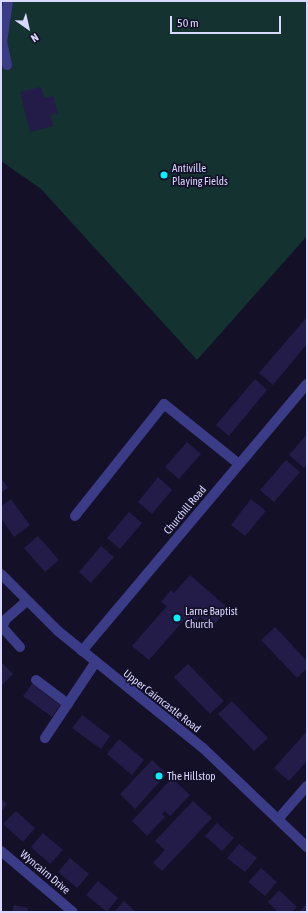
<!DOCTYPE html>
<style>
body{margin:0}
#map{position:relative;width:308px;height:913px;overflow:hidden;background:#131028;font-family:"Asap Condensed",sans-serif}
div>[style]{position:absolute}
.green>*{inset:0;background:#133230}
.building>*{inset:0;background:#231c49}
.minor>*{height:10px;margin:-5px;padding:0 5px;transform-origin:5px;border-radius:5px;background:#3b3c87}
.dots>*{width:11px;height:11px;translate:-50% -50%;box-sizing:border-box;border:2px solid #131028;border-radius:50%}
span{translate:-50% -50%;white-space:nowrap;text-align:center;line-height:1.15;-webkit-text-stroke:3.5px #131028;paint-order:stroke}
.poi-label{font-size:11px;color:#dad8ff}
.left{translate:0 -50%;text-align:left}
.street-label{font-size:11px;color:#dad8ff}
.frame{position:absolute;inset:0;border:2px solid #dad8ff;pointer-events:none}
.north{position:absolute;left:8px;top:8px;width:40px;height:40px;-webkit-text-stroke:3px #131028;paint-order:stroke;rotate:146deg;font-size:11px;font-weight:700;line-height:16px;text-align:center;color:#dad8ff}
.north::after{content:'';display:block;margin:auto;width:14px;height:18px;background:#dad8ff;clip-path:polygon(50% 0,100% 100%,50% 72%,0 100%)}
.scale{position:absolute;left:170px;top:16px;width:111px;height:18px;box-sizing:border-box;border:2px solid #dad8ff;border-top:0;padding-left:5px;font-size:12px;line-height:14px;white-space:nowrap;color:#dad8ff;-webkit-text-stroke:3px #131028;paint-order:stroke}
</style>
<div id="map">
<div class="green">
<i style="clip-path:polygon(6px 1px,307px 1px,307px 236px,197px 360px,41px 189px,1px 161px,1px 7px)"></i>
</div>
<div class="building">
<i style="clip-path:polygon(41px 87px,44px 98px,53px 96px,58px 113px,50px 115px,53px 126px,30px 132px,20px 92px)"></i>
<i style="clip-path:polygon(307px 317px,307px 344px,273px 385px,259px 373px)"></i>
<i style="clip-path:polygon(255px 379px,267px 390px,229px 436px,216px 425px)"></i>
<i style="clip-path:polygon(307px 434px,307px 464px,304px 468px,289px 455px)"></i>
<i style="clip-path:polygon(187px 442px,201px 454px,179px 479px,165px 467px)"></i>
<i style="clip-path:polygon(286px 460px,300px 472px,274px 502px,260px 490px)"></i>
<i style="clip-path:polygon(158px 477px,172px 490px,152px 514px,138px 502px)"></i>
<i style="clip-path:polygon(1px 478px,8px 488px,1px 493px)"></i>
<i style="clip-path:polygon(11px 499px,30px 525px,14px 537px,1px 518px,1px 506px)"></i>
<i style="clip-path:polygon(251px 499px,266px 511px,245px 536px,231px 525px)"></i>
<i style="clip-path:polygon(129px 512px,142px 523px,120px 549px,107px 538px)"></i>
<i style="clip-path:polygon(38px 536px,59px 560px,45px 572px,24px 548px)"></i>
<i style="clip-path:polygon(101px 546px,114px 557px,91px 583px,79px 572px)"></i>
<i style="clip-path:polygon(190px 575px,228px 608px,212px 627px,200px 617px,191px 626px,184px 620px,149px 660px,132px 646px,167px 606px,161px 602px,171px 590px,174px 593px)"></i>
<i style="clip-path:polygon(275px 627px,307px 661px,307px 668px,297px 678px,261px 640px)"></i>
<i style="clip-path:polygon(1px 662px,13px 674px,1px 686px)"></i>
<i style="clip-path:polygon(188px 664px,224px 701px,210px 714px,174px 677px)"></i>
<i style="clip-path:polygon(32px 684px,60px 705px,52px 717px,23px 696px)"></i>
<i style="clip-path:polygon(232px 701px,268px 738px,254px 751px,218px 714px)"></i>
<i style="clip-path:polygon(82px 715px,110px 736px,101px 749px,72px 728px)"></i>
<i style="clip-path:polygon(307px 731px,307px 761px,289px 781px,274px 768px)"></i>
<i style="clip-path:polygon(119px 739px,144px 760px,132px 775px,107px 754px)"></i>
<i style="clip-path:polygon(152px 760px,167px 774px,135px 809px,120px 794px)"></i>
<i style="clip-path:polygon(172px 778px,190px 795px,170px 816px,165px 811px,162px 814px,165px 817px,147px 836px,132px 821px)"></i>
<i style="clip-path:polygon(1px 798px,7px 804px,1px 812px)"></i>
<i style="clip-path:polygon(193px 801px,212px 818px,162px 871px,153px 863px,165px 850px,155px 841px)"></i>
<i style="clip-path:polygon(16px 811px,35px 828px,23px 842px,3px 824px)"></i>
<i style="clip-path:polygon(217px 823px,234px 838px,222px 851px,205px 836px)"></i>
<i style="clip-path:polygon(43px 833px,63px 850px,50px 864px,31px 847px)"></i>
<i style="clip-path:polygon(239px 844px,257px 858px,245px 872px,227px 858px)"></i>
<i style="clip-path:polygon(70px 858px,89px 874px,77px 888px,58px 872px)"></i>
<i style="clip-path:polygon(261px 868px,277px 882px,265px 896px,248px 882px)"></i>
<i style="clip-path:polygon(98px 881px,118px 898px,107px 912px,86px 895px)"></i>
<i style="clip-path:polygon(279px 890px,297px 907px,292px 912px,278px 912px,268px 902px)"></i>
<i style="clip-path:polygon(124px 901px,136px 912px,114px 912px)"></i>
<i style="clip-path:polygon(307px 903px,307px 912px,299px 912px)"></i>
<i style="clip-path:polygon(14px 905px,28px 908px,27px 912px,12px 912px)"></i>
</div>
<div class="minor">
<i style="left:7px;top:65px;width:24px;rotate:-102deg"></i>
<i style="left:2px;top:42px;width:41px;rotate:-81.7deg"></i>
<i style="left:75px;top:516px;width:143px;rotate:-51.5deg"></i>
<i style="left:164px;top:404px;width:96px;rotate:38.7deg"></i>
<i style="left:1px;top:574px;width:81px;rotate:45deg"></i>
<i style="left:58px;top:631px;width:186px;rotate:38.9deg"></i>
<i style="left:203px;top:748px;width:144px;rotate:43.6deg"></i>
<i style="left:20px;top:647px;width:27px;rotate:-132deg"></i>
<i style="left:2px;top:627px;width:9px;rotate:-63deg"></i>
<i style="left:6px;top:619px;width:28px;rotate:-41deg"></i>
<i style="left:82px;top:651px;width:349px;rotate:-49.9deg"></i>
<i style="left:36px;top:680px;width:40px;rotate:37deg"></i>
<i style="left:45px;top:738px;width:90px;rotate:-56.3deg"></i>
<i style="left:279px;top:818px;width:43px;rotate:-48.8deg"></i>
<i style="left:1px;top:851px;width:94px;rotate:40.3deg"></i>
</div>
<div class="dots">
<i style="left:164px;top:175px;background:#05f1fe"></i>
<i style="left:177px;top:618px;background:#05f1fe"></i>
<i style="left:159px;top:776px;background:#05f1fe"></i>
</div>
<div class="poi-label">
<span class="left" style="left:172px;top:175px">Antiville<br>Playing Fields</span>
<span class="left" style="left:185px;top:618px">Larne Baptist<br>Church</span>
<span class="left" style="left:167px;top:776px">The Hillstop</span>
</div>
<div class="street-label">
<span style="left:185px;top:510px;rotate:-50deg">Churchill Road</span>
<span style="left:162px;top:701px;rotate:38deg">Upper Cairncastle Road</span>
<span style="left:45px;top:872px;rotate:40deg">Wyncairn Drive</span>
</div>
<div class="frame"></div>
<div class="north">N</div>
<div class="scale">50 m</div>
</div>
